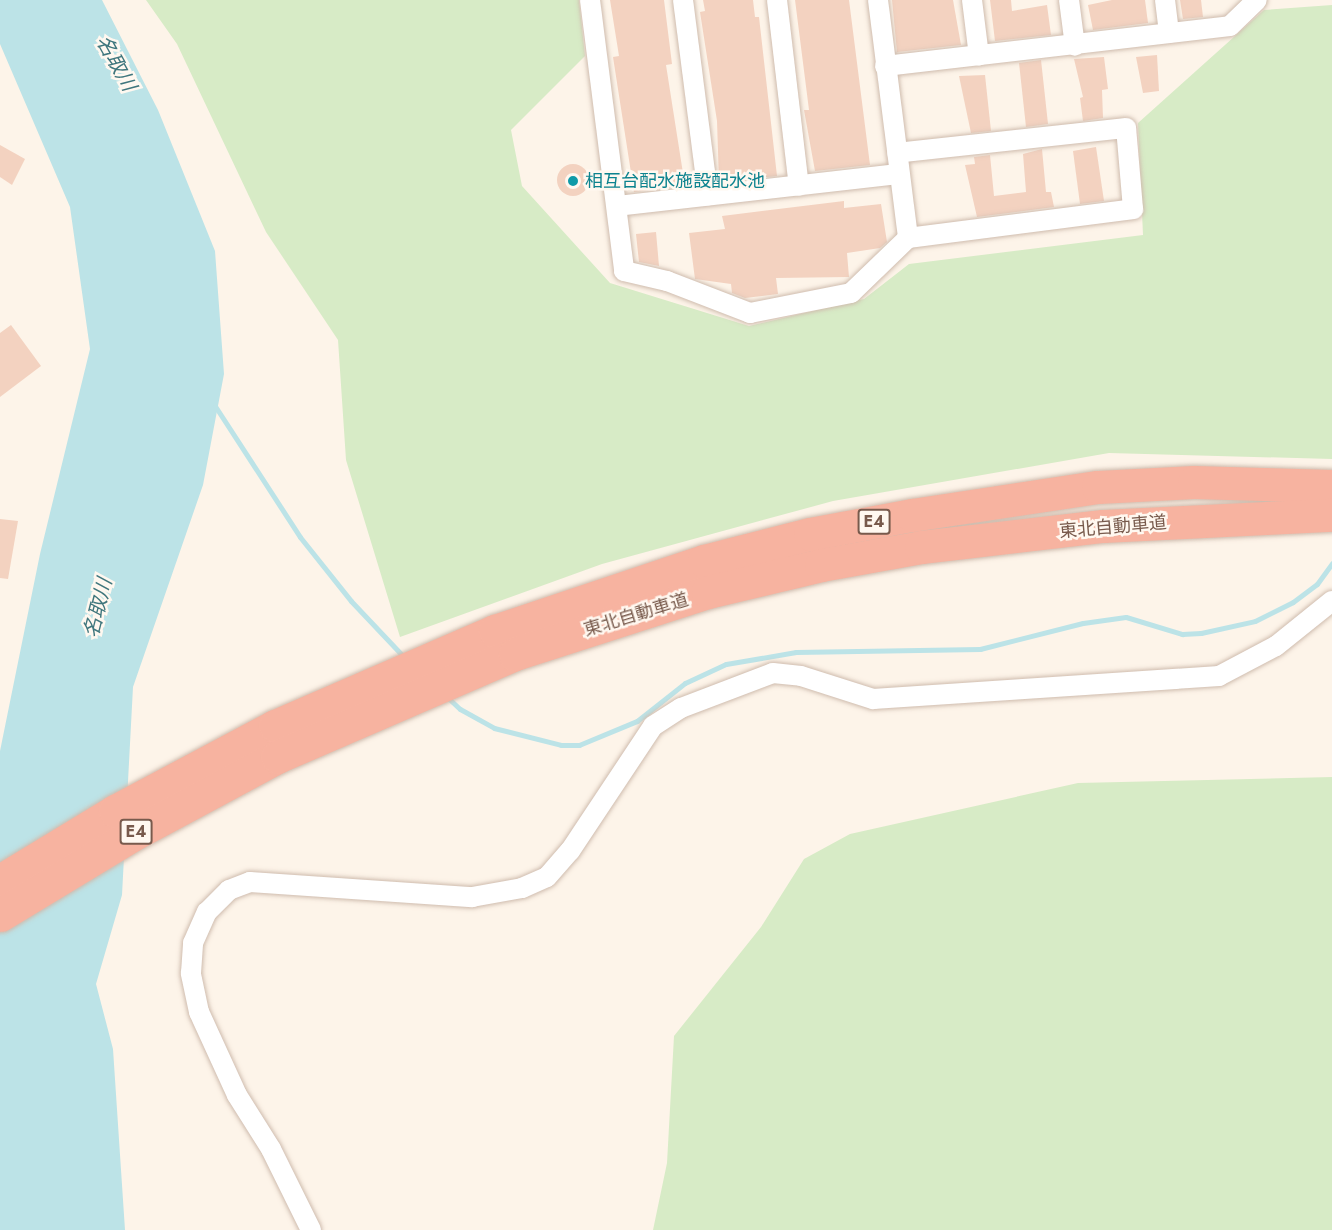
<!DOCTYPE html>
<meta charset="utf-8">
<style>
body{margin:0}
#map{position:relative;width:1332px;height:1230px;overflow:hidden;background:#fdf4e9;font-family:Jost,"Noto Sans JP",sans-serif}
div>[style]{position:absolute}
.green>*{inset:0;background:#d7ebc6}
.water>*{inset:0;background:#bce3e7}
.stream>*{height:5px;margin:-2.5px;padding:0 2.5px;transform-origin:2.5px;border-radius:2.5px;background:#bce3e7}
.building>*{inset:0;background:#f3d2c0}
.round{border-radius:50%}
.roads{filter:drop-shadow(0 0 2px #cfbcae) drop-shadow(0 0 2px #cfbcae)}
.street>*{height:20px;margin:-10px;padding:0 10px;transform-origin:10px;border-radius:10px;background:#fff}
.highway>*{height:33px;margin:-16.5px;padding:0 16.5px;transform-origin:16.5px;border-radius:16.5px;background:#f7b3a0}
.dots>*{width:16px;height:16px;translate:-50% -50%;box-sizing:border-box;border:3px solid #fff8f0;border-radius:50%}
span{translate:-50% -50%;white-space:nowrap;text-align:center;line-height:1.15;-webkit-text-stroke:5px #fff8f0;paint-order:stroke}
.shield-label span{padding:2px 4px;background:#fff8f0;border:2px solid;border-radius:4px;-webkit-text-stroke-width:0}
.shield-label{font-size:16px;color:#785a4c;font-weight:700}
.culture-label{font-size:18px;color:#0d838f}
.left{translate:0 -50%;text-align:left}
.street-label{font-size:18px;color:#785a4c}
.water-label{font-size:20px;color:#3f767d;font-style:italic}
</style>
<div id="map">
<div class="green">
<i style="clip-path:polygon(146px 0,579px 0,585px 56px,511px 130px,522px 186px,610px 283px,749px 326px,864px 299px,909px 264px,1143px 235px,1138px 123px,1264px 10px,1332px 5px,1332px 459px,1109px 453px,833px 501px,602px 564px,400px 637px,346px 460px,338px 340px,266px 232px,177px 44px)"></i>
<i style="clip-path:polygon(1332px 777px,1332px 1230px,653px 1230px,667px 1163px,674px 1036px,761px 927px,804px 859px,850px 834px,1078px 783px)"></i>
</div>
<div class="water">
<i style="clip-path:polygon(0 0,102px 0,158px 110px,215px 251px,224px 374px,203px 485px,133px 687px,122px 895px,96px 984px,113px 1049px,125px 1230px,0 1230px,0 751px,40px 554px,90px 349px,70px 207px,0 44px)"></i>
</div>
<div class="stream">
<i style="left:215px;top:406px;width:156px;rotate:57deg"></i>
<i style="left:300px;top:537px;width:82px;rotate:51.4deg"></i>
<i style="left:351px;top:601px;width:77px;rotate:46.6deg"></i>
<i style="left:446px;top:696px;width:19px;rotate:43deg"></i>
<i style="left:460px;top:709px;width:39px;rotate:29deg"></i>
<i style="left:494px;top:728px;width:69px;rotate:14.2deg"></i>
<i style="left:561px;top:745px;width:18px"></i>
<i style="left:579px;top:745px;width:63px;rotate:-22.5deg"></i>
<i style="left:637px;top:721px;width:61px;rotate:-38.4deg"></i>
<i style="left:685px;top:683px;width:45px;rotate:-24.9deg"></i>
<i style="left:726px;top:664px;width:71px;rotate:-9.7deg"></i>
<i style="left:796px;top:652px;width:184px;rotate:-0.9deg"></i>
<i style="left:980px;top:649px;width:106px;rotate:-14.2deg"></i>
<i style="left:1083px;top:623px;width:43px;rotate:-7.9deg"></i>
<i style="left:1126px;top:617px;width:59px;rotate:16.9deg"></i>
<i style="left:1182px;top:634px;width:19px;rotate:-3deg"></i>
<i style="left:1201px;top:633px;width:55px;rotate:-12.5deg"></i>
<i style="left:1255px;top:621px;width:42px;rotate:-26.6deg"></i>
<i style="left:1293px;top:602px;width:30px;rotate:-37deg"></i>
<i style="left:1317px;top:584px;width:26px;rotate:-54deg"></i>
</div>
<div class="building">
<i style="clip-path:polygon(610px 0,664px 0,672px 64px,666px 65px,685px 186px,634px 192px,613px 57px,619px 56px)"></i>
<i style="clip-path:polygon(703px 0,753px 0,755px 17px,759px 17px,777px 176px,719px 182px,717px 121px,700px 12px,705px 11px)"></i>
<i style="clip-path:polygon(795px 0,849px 0,870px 165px,815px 171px,804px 110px,809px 110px)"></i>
<i style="clip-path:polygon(892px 0,953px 0,961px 45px,897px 52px)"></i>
<i style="clip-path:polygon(990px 0,1011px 0,1012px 11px,1047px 5px,1051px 35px,995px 41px)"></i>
<i style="clip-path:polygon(1112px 0,1145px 0,1148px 23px,1093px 30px,1088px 5px)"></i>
<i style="clip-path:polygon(1180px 0,1201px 0,1203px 17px,1183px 19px)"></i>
<i style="clip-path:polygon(1157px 55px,1159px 91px,1143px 93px,1136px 57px)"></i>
<i style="clip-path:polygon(1104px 57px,1108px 89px,1102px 90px,1103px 118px,1083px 121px,1080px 98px,1083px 97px,1074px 59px)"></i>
<i style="clip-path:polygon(1041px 60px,1048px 124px,1026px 127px,1019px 63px)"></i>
<i style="clip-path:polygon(985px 75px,991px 131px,971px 133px,959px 76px)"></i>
<i style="clip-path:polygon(0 145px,25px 159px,12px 185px,0 177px)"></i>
<i style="clip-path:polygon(1096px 147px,1104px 201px,1080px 204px,1073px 151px)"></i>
<i style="clip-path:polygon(1042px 149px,1046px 192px,1051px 192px,1054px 207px,977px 217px,965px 165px,975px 164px,974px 157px,990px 155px,994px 196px,1026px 192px,1023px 154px)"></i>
<i class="round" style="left:557px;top:164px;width:32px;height:32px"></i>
<i style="clip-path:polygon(844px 201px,844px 208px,881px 204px,887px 242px,880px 248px,847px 253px,849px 277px,776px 278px,778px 294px,745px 298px,732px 293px,731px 284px,695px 279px,689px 233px,725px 229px,722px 216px)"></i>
<i style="clip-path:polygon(656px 232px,659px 266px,639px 262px,636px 234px)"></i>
<i style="clip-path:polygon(11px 325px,41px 366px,0 397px,0 333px)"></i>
<i style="clip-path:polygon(0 519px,18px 521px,8px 579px,0 578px)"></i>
</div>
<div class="roads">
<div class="street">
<i style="left:590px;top:0;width:273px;rotate:82.8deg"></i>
<i style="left:624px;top:271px;width:44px;rotate:13.1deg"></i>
<i style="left:667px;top:281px;width:89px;rotate:21.1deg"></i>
<i style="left:750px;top:313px;width:103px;rotate:-11.2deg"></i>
<i style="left:851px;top:293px;width:79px;rotate:-44deg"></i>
<i style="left:908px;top:238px;width:227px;rotate:-7.3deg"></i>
<i style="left:1133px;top:209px;width:81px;rotate:-94.9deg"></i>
<i style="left:1126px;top:128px;width:230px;rotate:173.8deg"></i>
<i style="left:683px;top:0;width:197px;rotate:82.7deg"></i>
<i style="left:777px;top:0;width:187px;rotate:83.3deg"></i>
<i style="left:878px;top:0;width:240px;rotate:82.8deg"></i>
<i style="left:972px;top:0;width:56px;rotate:82.9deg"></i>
<i style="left:1069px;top:0;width:46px;rotate:82.6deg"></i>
<i style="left:1165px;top:0;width:33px;rotate:83deg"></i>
<i style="left:885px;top:66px;width:347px;rotate:-6.6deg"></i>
<i style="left:1230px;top:26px;width:37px;rotate:-44deg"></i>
<i style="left:617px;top:206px;width:284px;rotate:-6.5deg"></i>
<i style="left:311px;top:1230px;width:90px;rotate:-116.3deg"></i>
<i style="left:271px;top:1149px;width:64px;rotate:-122.2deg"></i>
<i style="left:237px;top:1095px;width:91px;rotate:-114.6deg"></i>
<i style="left:199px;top:1012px;width:40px;rotate:-102deg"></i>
<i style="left:191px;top:973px;width:30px;rotate:-86deg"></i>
<i style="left:193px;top:943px;width:34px;rotate:-66deg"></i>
<i style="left:207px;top:912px;width:31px;rotate:-45deg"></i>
<i style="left:229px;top:890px;width:22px;rotate:-21deg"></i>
<i style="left:250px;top:882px;width:223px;rotate:3.9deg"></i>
<i style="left:472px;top:897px;width:51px;rotate:-10.2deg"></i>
<i style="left:522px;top:888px;width:27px;rotate:-24deg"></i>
<i style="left:547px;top:877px;width:35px;rotate:-49deg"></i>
<i style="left:570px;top:851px;width:150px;rotate:-56.4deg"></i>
<i style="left:653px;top:726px;width:33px;rotate:-33deg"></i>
<i style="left:681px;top:708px;width:98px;rotate:-20.8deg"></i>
<i style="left:773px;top:673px;width:28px;rotate:6deg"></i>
<i style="left:801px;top:676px;width:76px;rotate:17.7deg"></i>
<i style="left:873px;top:699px;width:347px;rotate:-3.8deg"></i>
<i style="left:1219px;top:676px;width:64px;rotate:-27.8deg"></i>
<i style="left:1276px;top:646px;width:72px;rotate:-38.8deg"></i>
</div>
<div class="highway">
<i style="left:0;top:881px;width:135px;rotate:-31.3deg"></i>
<i style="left:115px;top:811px;width:181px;rotate:-28deg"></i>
<i style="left:275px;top:726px;width:240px;rotate:-23.4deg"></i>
<i style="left:495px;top:631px;width:220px;rotate:-18.5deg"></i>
<i style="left:704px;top:561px;width:109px;rotate:-14.3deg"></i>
<i style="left:810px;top:534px;width:104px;rotate:-10.6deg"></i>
<i style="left:912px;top:515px;width:188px;rotate:-8.6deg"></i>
<i style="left:1098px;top:487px;width:96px;rotate:-3deg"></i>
<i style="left:1194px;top:482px;width:138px;rotate:1.7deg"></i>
<i style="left:0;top:915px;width:157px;rotate:-31.2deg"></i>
<i style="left:134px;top:834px;width:162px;rotate:-28.3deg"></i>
<i style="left:277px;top:757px;width:259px;rotate:-23.4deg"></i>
<i style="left:515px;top:654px;width:203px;rotate:-17.8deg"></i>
<i style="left:708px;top:592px;width:116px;rotate:-13.4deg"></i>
<i style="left:821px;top:565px;width:102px;rotate:-10.2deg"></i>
<i style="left:921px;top:547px;width:183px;rotate:-6.6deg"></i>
<i style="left:1103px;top:526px;width:229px;rotate:-2.8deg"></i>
</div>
</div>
<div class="dots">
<i style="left:573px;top:181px;background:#0f9aa8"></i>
</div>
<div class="shield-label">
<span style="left:874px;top:522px">E4</span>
<span style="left:136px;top:832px">E4</span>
</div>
<div class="culture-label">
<span class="left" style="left:585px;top:181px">相互台配水施設配水池</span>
</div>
<div class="street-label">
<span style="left:1113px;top:527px;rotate:-5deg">東北自動車道</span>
<span style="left:636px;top:615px;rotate:-17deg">東北自動車道</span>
</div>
<div class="water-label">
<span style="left:116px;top:63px;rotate:61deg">名取川</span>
<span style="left:98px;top:608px;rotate:-76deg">名取川</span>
</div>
</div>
